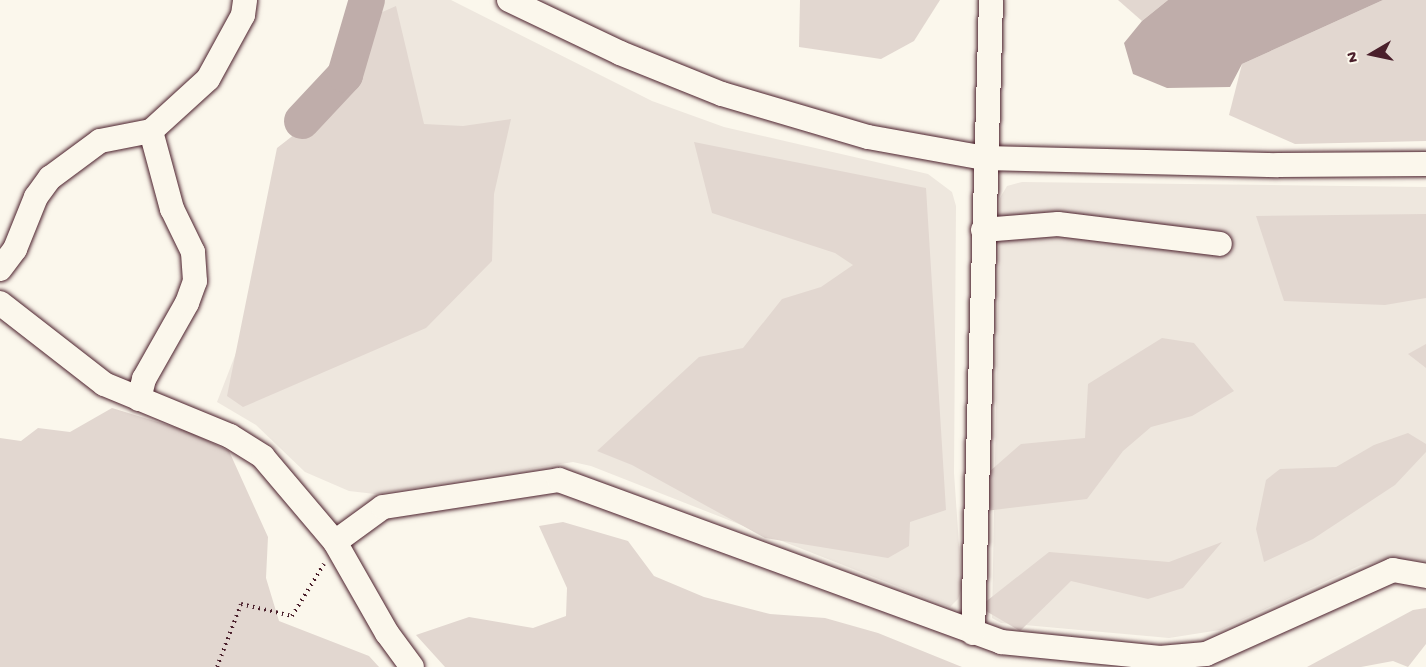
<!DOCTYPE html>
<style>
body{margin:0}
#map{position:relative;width:1426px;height:667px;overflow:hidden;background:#fbf7ec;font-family:"Gochi Hand",sans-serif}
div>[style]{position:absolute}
.built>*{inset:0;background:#eee7de}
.green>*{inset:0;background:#e2d7d0}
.water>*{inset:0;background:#bfadaa}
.river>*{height:36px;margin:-18px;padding:0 18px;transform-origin:18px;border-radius:18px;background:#bfadaa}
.path>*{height:4px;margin-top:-2px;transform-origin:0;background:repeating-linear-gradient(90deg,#4a1f2b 0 1.5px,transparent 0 6px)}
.roads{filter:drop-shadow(0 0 2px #4a1f2b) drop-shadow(0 0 2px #4a1f2b)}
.minor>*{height:24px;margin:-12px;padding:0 12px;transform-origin:12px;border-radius:12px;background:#fbf7ec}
span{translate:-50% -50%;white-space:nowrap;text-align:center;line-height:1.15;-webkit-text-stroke:4.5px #fbf7ec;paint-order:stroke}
.north{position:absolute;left:1342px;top:24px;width:60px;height:60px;-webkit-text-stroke:4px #fbf7ec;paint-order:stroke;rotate:261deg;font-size:16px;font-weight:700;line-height:24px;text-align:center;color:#4a1f2b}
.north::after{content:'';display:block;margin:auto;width:21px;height:27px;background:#4a1f2b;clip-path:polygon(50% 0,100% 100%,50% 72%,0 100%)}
</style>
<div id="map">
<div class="built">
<i style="clip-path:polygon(373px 0,451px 0,652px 101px,724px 127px,928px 174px,952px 192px,956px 206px,954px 473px,962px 588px,958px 599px,950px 607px,591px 466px,573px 462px,375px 494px,349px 491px,305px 472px,256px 425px,217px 402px)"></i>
<i style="clip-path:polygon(1022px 182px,1426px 187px,1426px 561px,1390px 559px,1361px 565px,1220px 630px,1169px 638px,1001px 623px,992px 618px,1000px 198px,1007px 186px)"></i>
</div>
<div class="green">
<i style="clip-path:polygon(800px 0,940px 0,914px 41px,881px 59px,799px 47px)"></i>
<i style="clip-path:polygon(1118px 0,1168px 0,1142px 21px)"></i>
<i style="clip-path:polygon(1383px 0,1426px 0,1426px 141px,1295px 144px,1229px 115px,1242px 64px)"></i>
<i style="clip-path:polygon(396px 6px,424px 124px,463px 126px,511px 119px,494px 194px,492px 261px,426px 328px,243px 407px,227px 396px,277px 148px,304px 127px,352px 76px,378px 14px)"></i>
<i style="clip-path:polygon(694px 142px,926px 188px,946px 510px,910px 522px,909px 546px,888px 558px,765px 538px,632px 465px,597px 451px,699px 357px,743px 348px,782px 299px,821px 287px,853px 265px,835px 253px,712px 213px)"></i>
<i style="clip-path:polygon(1426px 214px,1426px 298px,1385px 305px,1284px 301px,1256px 216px)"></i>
<i style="clip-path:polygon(1162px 338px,1194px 343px,1234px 391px,1192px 416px,1151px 427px,1123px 451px,1087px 499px,985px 511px,982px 478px,1021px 444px,1085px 438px,1088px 384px)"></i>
<i style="clip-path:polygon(1426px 344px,1426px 368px,1408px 354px)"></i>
<i style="clip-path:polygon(112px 408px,187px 431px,229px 451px,268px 537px,266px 578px,279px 621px,369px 656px,379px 667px,0 667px,0 438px,21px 441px,38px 428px,70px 432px)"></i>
<i style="clip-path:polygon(1408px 433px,1426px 444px,1426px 452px,1395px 485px,1313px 539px,1264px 562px,1256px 529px,1266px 480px,1280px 469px,1336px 467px,1374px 445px)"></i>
<i style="clip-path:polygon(563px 522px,628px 541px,654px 576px,704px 597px,770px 614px,825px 618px,878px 633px,962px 667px,445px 667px,416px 635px,469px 617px,533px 628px,566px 616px,567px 588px,539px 526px)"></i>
<i style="clip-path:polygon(1222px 542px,1183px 588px,1148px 599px,1071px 581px,1020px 631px,979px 607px,1049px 552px,1169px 562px)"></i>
<i style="clip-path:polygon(1426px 608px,1426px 644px,1408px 667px,1393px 661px,1361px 667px,1307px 667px,1413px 610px)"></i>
</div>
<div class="water">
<i style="clip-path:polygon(1168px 0,1383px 0,1242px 64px,1230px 87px,1167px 88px,1133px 74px,1124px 43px,1142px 21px)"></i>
</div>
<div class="river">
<i style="left:302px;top:121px;width:63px;rotate:-46.9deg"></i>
<i style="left:345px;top:75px;width:78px;rotate:-73.7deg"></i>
</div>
<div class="path">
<i style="left:217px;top:667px;width:67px;rotate:-69.1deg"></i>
<i style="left:241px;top:604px;width:52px;rotate:13.2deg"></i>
<i style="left:292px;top:616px;width:61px;rotate:-58.4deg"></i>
</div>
<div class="roads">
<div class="minor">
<i style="left:509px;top:0;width:123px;rotate:25.5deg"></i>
<i style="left:620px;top:53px;width:110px;rotate:21.9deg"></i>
<i style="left:722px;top:94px;width:152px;rotate:16.4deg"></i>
<i style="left:868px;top:137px;width:119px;rotate:10.2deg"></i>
<i style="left:985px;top:158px;width:293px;rotate:1.4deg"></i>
<i style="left:1278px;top:165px;width:148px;rotate:-0.4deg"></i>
<i style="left:983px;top:230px;width:75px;rotate:-4.6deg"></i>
<i style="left:1058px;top:224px;width:163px;rotate:7deg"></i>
<i style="left:0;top:269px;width:25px;rotate:-53deg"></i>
<i style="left:15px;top:249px;width:56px;rotate:-68deg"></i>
<i style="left:36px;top:197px;width:24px;rotate:-54deg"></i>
<i style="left:50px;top:178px;width:62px;rotate:-36.5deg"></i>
<i style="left:100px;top:141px;width:52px;rotate:-11.1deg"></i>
<i style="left:151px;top:131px;width:77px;rotate:-42.4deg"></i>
<i style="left:208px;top:79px;width:73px;rotate:-61.3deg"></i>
<i style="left:243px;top:15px;width:15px;rotate:-82deg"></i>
<i style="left:0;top:303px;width:132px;rotate:37.9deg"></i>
<i style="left:104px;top:384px;width:136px;rotate:22.4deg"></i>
<i style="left:230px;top:436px;width:39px;rotate:32deg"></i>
<i style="left:263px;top:457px;width:111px;rotate:49.7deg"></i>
<i style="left:335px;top:542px;width:105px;rotate:60.3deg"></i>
<i style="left:387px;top:633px;width:42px;rotate:53.7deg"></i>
<i style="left:139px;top:399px;width:21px;rotate:-76deg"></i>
<i style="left:144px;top:379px;width:87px;rotate:-60.5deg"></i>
<i style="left:187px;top:303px;width:23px;rotate:-70deg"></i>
<i style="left:195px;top:281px;width:29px;rotate:-94deg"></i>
<i style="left:193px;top:252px;width:48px;rotate:-116deg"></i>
<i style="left:172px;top:209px;width:81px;rotate:-105.1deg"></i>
<i style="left:335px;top:542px;width:59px;rotate:-36.1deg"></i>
<i style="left:383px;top:507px;width:178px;rotate:-8.7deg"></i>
<i style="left:559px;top:480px;width:471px;rotate:20.1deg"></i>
<i style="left:1001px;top:642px;width:160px;rotate:5.7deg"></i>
<i style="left:1160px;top:658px;width:46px;rotate:-5deg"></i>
<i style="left:1206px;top:654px;width:205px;rotate:-24.2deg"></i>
<i style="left:1393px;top:570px;width:34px;rotate:10deg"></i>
<i style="left:973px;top:633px;width:633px;rotate:-88.37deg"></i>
</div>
</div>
<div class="north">N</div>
</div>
